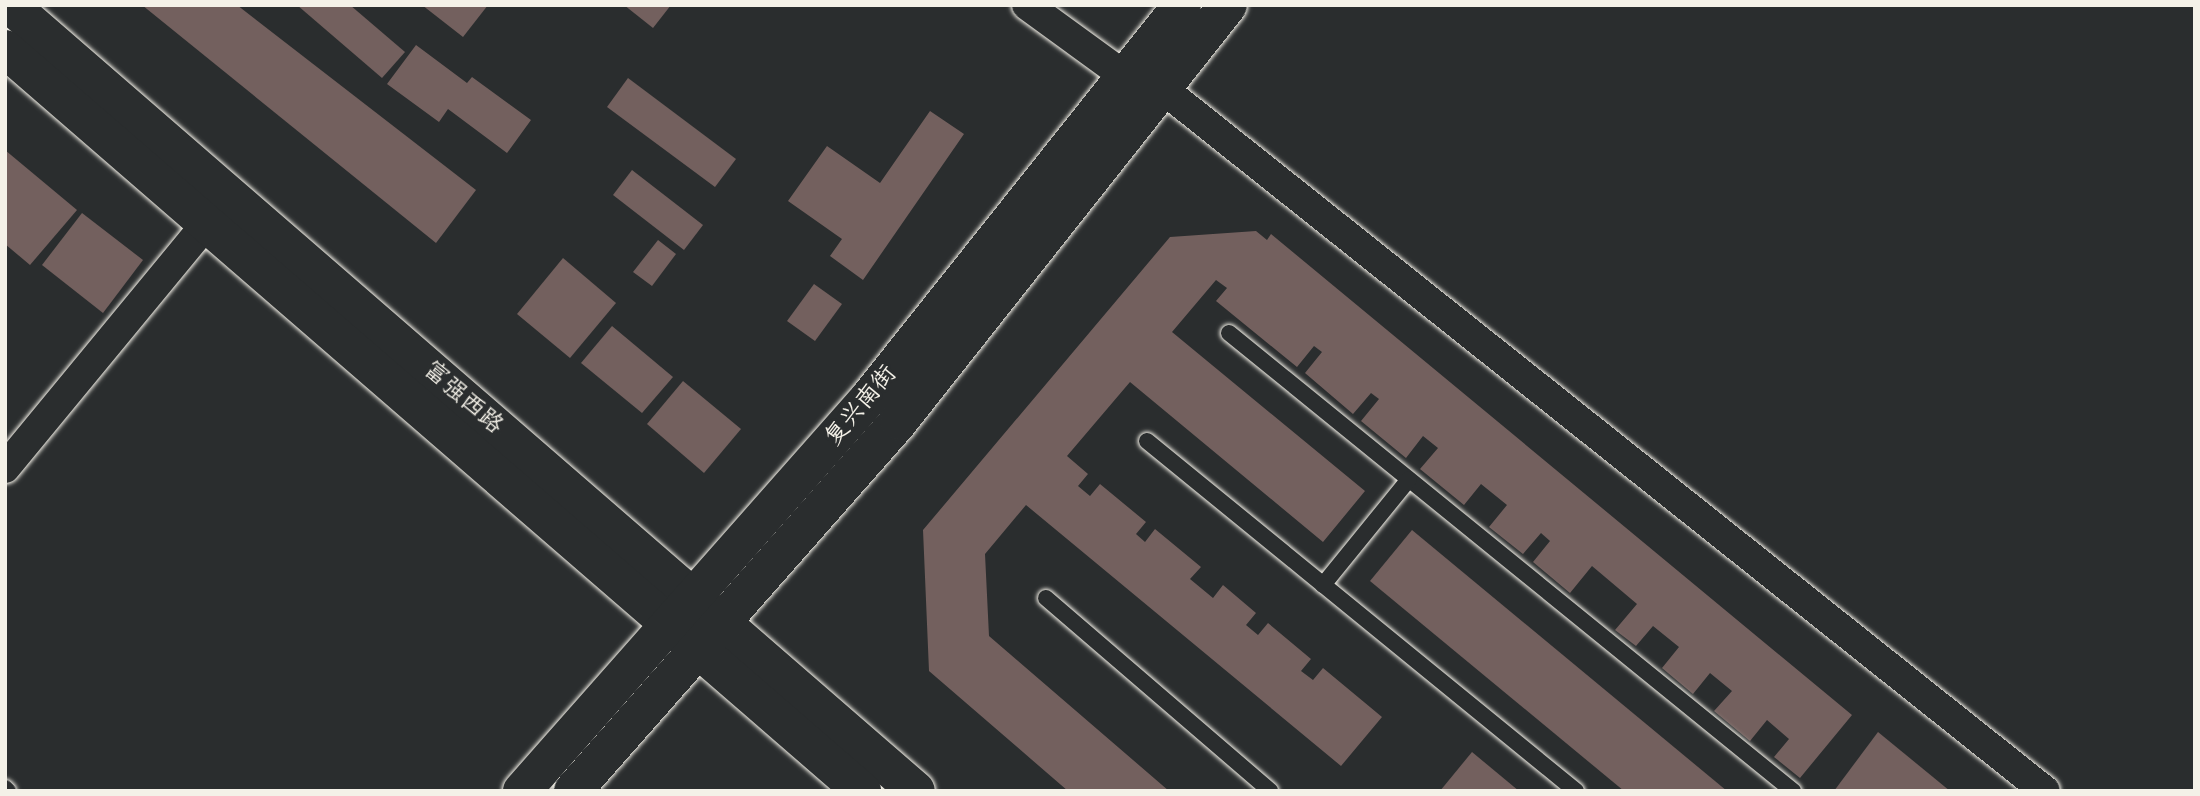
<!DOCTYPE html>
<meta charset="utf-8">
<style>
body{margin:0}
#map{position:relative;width:2200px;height:796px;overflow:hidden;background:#2a2d2e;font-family:Mynerve,"LXGW WenKai TC",sans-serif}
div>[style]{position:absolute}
.building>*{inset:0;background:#73605e}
.roads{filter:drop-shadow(0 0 2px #f4f1e8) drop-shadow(0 0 2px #f4f1e8)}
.service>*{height:16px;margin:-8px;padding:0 8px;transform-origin:8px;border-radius:8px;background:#2a2d2e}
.minor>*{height:30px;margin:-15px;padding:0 15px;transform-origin:15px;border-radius:15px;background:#2a2d2e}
.secondary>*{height:38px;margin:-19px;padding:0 19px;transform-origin:19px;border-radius:19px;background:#2a2d2e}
span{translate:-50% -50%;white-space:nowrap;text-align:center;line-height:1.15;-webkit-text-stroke:6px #2a2d2e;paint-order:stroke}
.street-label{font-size:24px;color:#f4f1e8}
.frame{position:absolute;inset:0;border:7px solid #f4f1e8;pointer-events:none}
</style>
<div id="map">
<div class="building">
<i style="clip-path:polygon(142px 5px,237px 5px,476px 190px,436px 243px)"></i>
<i style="clip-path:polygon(297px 5px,350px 5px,405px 52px,382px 78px)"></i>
<i style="clip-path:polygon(422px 5px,488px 5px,463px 37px)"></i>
<i style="clip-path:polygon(624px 5px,671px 5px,653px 28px)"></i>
<i style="clip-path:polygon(416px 45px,467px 83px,472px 77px,531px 120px,507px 153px,448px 109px,439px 122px,387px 84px)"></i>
<i style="clip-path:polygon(628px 78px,736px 159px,715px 187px,607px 107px)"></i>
<i style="clip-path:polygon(930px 111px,964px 134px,863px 280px,830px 256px,842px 239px,788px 201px,827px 146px,880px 183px)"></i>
<i style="clip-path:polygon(5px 150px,77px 210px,30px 265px,5px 244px)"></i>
<i style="clip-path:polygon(632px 170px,703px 225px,684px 250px,613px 195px)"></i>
<i style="clip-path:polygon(82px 213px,143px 260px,103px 313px,42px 265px)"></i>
<i style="clip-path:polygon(1256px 231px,1267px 240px,1271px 234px,1852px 715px,1800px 778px,1774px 757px,1789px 739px,1767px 720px,1750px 741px,1714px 711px,1732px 691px,1710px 673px,1693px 694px,1662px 668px,1679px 647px,1653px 626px,1636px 646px,1615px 630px,1637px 604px,1592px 566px,1570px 593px,1533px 562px,1550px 541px,1541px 533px,1523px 554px,1489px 527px,1507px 505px,1481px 484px,1464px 505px,1420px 469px,1438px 448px,1423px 436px,1406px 458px,1361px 421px,1379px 399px,1371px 393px,1353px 414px,1305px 373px,1322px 352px,1314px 346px,1297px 367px,1216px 301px,1227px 288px,1216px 280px,1172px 332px,1365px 491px,1323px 542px,1130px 382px,1067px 456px,1088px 474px,1078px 486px,1090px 496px,1100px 484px,1146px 522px,1136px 534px,1145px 542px,1155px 529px,1201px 567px,1190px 579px,1213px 598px,1223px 585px,1256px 613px,1246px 625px,1258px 635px,1268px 623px,1311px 659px,1301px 671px,1313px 680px,1323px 668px,1382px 717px,1341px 766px,1026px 505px,985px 554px,989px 636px,1169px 791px,1068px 791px,929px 671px,923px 530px,1170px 237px)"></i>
<i style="clip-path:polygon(658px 240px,676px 254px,652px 286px,633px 272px)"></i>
<i style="clip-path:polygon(563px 258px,616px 303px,570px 358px,517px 314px)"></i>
<i style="clip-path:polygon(814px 284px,842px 304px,815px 341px,787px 321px)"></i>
<i style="clip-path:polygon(612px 326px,673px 377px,642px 413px,581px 363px)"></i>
<i style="clip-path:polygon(683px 381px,741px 429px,704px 473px,647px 424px)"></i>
<i style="clip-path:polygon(1412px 530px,1727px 791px,1624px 791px,1370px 581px)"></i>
<i style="clip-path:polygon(1878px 732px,1950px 791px,1834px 791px)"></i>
<i style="clip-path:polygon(1472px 752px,1519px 791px,1440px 791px)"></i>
</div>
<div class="roads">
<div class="service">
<i style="left:1229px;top:333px;width:727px;rotate:39.08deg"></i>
<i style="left:1147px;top:441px;width:554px;rotate:39.21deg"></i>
<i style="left:1323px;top:585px;width:136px;rotate:-50.9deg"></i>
<i style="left:1046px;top:598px;width:296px;rotate:40.7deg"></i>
<i style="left:5px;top:788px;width:4px;rotate:45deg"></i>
</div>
<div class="minor">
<i style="left:1027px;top:5px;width:122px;rotate:36deg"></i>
<i style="left:1163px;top:89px;width:1127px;rotate:38.52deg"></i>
<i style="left:5px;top:468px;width:318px;rotate:-50.5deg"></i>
</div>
<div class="secondary">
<i style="left:10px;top:5px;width:1199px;rotate:40.94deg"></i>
<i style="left:5px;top:49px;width:1134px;rotate:40.89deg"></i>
<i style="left:522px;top:791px;width:526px;rotate:-48.55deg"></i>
<i style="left:870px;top:397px;width:501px;rotate:-51.48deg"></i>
<i style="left:573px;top:791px;width:493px;rotate:-48.6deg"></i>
<i style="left:899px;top:421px;width:530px;rotate:-51.66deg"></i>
</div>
</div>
<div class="street-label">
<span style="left:463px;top:398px;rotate:41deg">富强西路</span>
<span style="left:861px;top:406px;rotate:-50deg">复兴南街</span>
</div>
<div class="frame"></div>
</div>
